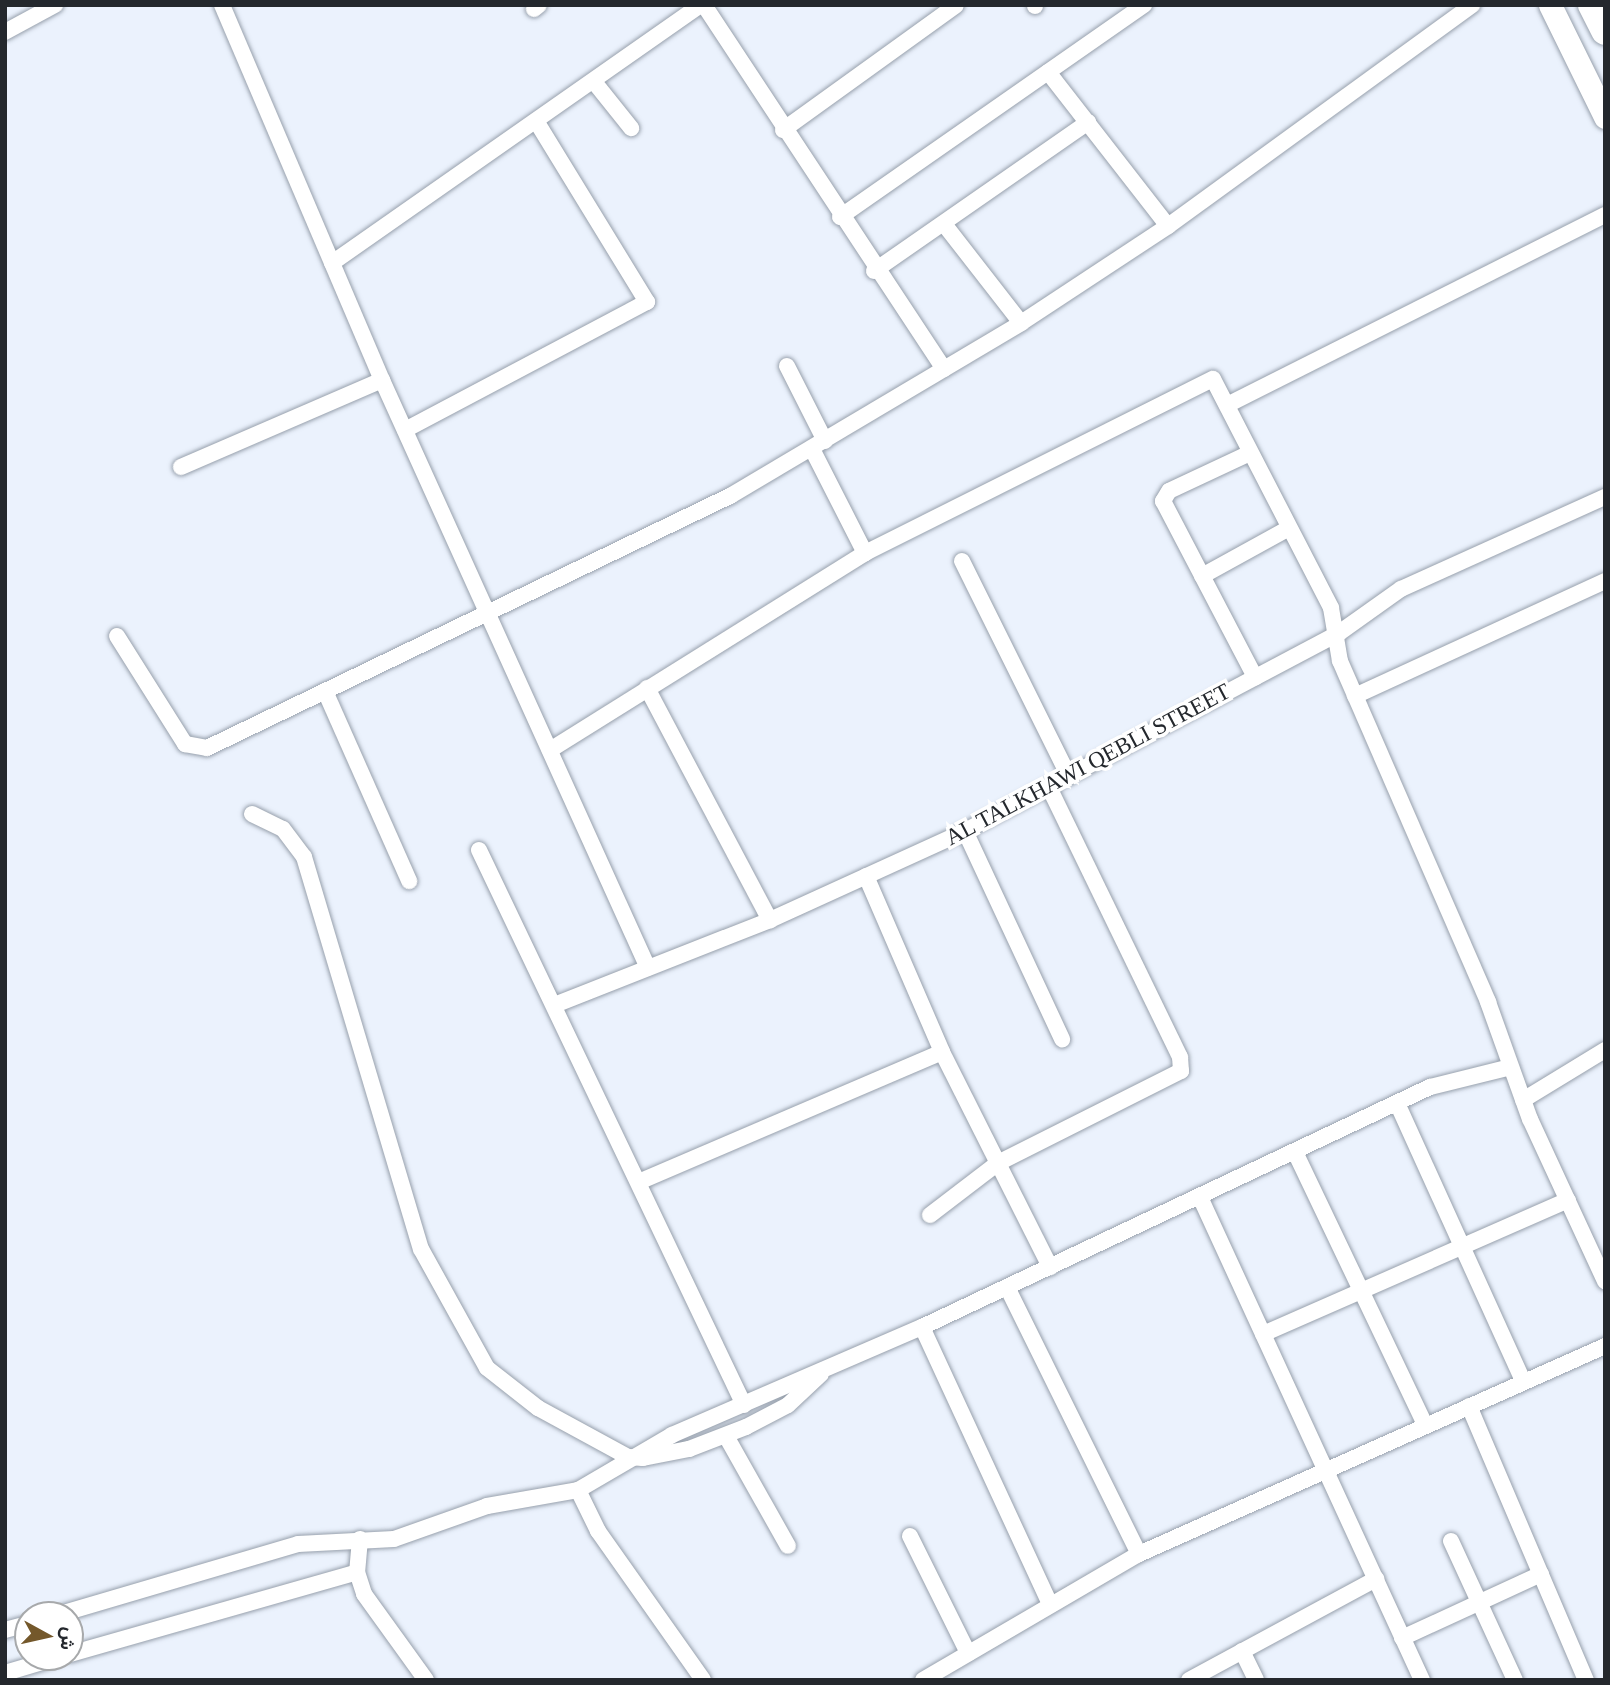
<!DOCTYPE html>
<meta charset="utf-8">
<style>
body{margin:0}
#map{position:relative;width:1610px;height:1685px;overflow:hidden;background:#ebf2fd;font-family:"Times New Roman",Vazirmatn,serif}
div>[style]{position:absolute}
.roads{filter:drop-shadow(0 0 2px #97a0ac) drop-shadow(0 0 2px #97a0ac)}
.street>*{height:16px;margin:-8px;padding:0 8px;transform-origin:8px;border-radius:8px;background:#fff}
.secondary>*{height:23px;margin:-11.5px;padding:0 11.5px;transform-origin:11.5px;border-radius:11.5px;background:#fff}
.highway>*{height:28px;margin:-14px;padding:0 14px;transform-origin:14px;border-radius:14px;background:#fff}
span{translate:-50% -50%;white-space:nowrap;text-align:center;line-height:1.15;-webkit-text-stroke:7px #fff;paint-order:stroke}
.street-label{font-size:23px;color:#24282d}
.frame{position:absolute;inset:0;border:7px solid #24282d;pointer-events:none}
.north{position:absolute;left:14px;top:1601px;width:70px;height:70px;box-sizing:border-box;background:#fff;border:2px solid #a7a9ab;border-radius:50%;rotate:98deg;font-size:19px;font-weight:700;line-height:28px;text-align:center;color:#24282d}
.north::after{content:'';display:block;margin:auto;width:24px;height:32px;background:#74582b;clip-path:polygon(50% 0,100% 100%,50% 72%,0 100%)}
</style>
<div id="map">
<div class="roads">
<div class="street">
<i style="left:222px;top:5px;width:408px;rotate:66.9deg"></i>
<i style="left:382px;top:380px;width:645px;rotate:65.66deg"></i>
<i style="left:704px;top:5px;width:436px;rotate:56.6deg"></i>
<i style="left:1035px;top:5px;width:1px;rotate:90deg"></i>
<i style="left:534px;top:9px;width:6px;rotate:-39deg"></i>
<i style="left:5px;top:32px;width:57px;rotate:-28.4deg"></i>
<i style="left:1048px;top:72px;width:195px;rotate:52.1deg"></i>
<i style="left:595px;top:83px;width:58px;rotate:51.3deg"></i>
<i style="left:783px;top:130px;width:213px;rotate:-35.8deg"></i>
<i style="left:840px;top:217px;width:371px;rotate:-34.9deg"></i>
<i style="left:944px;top:224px;width:125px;rotate:52.1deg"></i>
<i style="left:332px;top:263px;width:449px;rotate:-35deg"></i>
<i style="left:874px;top:271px;width:261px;rotate:-34.8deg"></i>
<i style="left:787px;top:366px;width:84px;rotate:63.1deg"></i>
<i style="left:1227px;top:405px;width:423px;rotate:-26.7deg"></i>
<i style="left:405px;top:430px;width:274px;rotate:-27.9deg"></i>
<i style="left:647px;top:302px;width:209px;rotate:-121.5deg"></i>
<i style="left:812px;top:449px;width:117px;rotate:63deg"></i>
<i style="left:1250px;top:453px;width:89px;rotate:154.9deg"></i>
<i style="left:1169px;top:491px;width:12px;rotate:121deg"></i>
<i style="left:1163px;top:501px;width:199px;rotate:62.4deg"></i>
<i style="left:181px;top:467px;width:219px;rotate:-23.4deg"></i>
<i style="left:962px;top:561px;width:241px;rotate:63.6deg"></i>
<i style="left:1202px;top:576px;width:99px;rotate:-28.9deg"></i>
<i style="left:117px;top:636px;width:128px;rotate:57.8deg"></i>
<i style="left:185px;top:744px;width:22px;rotate:10deg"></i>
<i style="left:207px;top:748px;width:581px;rotate:-25.73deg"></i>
<i style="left:730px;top:496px;width:339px;rotate:-30.7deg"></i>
<i style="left:1021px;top:323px;width:176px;rotate:-33.4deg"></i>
<i style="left:1168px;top:226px;width:376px;rotate:-36deg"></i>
<i style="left:647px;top:688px;width:263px;rotate:62.1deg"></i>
<i style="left:325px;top:691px;width:208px;rotate:66.1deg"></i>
<i style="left:1355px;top:696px;width:275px;rotate:-24.7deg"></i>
<i style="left:550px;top:750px;width:372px;rotate:-32deg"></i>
<i style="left:865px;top:553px;width:389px;rotate:-26.6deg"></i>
<i style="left:1213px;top:379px;width:258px;rotate:62.7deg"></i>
<i style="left:1331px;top:608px;width:54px;rotate:80.4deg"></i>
<i style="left:1340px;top:661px;width:372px;rotate:66.5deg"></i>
<i style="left:1488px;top:1002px;width:124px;rotate:70.3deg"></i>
<i style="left:1530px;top:1119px;width:179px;rotate:65.2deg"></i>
<i style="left:252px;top:814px;width:34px;rotate:26deg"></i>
<i style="left:283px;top:829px;width:35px;rotate:53deg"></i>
<i style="left:304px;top:857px;width:409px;rotate:73.4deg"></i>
<i style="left:421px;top:1249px;width:136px;rotate:61deg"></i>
<i style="left:487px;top:1368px;width:65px;rotate:38.1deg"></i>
<i style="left:538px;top:1408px;width:102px;rotate:28.6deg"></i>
<i style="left:628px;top:1457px;width:15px;rotate:4deg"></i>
<i style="left:643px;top:1458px;width:47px;rotate:-11.1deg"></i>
<i style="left:689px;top:1449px;width:61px;rotate:-21.1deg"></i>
<i style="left:746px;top:1427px;width:47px;rotate:-27.6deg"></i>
<i style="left:788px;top:1405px;width:45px;rotate:-43.2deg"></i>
<i style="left:965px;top:831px;width:230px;rotate:65deg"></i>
<i style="left:479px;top:850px;width:615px;rotate:64.48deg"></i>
<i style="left:866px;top:876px;width:192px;rotate:66.6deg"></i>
<i style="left:942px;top:1052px;width:241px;rotate:63.3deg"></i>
<i style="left:557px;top:1004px;width:229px;rotate:-21.5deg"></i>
<i style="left:770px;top:920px;width:214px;rotate:-24.5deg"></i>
<i style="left:965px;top:831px;width:423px;rotate:-27.9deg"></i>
<i style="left:1339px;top:633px;width:76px;rotate:-35.4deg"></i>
<i style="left:1401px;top:589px;width:224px;rotate:-24.3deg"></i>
<i style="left:1523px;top:1100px;width:96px;rotate:-31.4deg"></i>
<i style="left:1397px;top:1103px;width:305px;rotate:65.6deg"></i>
<i style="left:1295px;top:1152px;width:302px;rotate:64.5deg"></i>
<i style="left:641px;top:1181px;width:327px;rotate:-23.2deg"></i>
<i style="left:1200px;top:1197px;width:532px;rotate:65.32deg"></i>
<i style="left:930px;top:1215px;width:86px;rotate:-37.4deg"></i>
<i style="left:998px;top:1163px;width:205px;rotate:-26.7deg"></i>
<i style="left:1181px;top:1071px;width:14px;rotate:-94deg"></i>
<i style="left:1180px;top:1057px;width:300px;rotate:-115.9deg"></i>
<i style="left:1007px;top:1287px;width:298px;rotate:63.7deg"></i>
<i style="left:922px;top:1327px;width:305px;rotate:65.2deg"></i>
<i style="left:1263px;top:1334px;width:333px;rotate:-23.7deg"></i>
<i style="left:1469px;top:1406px;width:298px;rotate:66.9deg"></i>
<i style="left:726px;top:1436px;width:126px;rotate:60.6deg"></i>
<i style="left:578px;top:1490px;width:46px;rotate:64deg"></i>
<i style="left:598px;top:1531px;width:182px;rotate:54.8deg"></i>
<i style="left:910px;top:1536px;width:131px;rotate:63.6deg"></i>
<i style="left:360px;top:1539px;width:33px;rotate:95deg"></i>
<i style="left:357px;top:1572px;width:23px;rotate:72deg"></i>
<i style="left:364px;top:1594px;width:106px;rotate:54.2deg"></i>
<i style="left:1451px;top:1541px;width:153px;rotate:65.3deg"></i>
<i style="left:57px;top:1615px;width:251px;rotate:-16.4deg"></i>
<i style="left:298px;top:1544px;width:96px;rotate:-3deg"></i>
<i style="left:394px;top:1539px;width:99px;rotate:-19.5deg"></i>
<i style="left:487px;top:1506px;width:92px;rotate:-10deg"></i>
<i style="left:578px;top:1490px;width:109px;rotate:-30.3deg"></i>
<i style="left:672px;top:1435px;width:272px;rotate:-23.4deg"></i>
<i style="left:922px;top:1327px;width:562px;rotate:-25.29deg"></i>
<i style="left:1430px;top:1087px;width:83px;rotate:-13.9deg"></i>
<i style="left:5px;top:1630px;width:24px;rotate:-15deg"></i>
<i style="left:1402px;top:1638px;width:153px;rotate:-24.7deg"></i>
<i style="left:1242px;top:1651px;width:32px;rotate:64deg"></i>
<i style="left:70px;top:1654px;width:298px;rotate:-15.9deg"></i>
<i style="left:5px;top:1673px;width:56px;rotate:-16.5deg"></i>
<i style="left:923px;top:1680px;width:250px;rotate:-30.3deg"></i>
<i style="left:1139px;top:1554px;width:510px;rotate:-24.05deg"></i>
<i style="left:1189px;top:1680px;width:213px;rotate:-28.4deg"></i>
</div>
<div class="secondary">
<i style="left:1550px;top:5px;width:125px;rotate:63.8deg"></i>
</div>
<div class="highway">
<i style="left:1592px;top:5px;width:29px;rotate:63deg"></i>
</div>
</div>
<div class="street-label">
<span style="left:1088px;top:765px;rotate:-28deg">AL TALKHAWI QEBLI STREET</span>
</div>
<div class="frame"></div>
<div class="north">ش</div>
</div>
